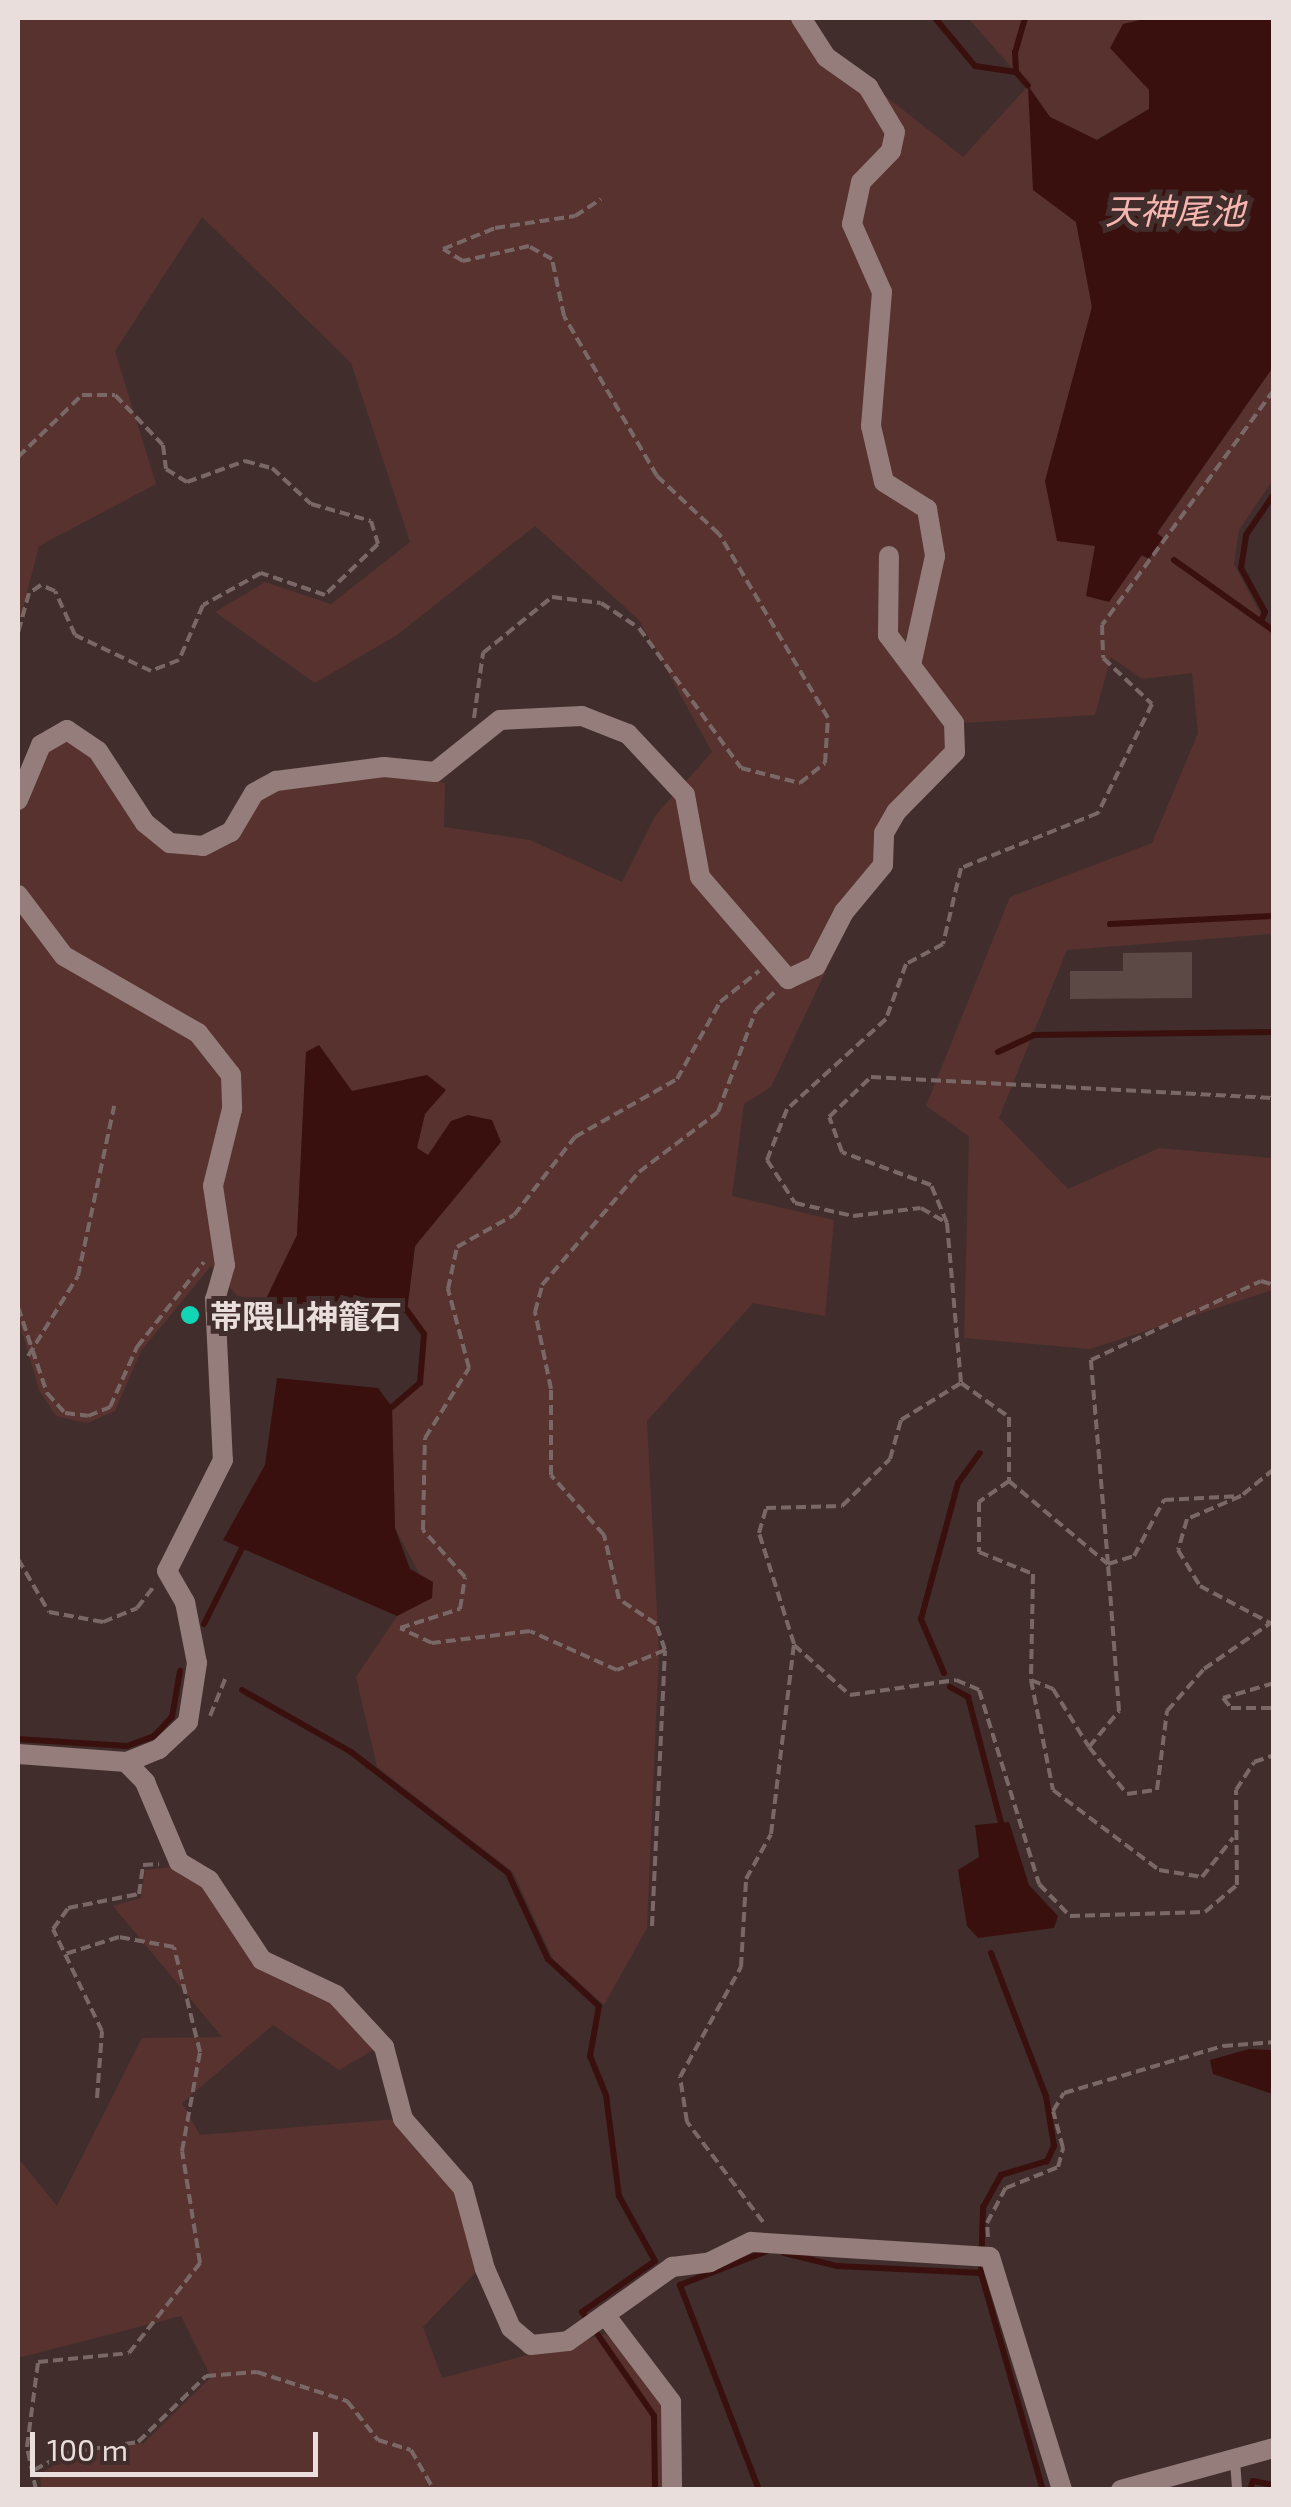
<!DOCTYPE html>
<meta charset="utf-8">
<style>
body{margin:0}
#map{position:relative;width:1291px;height:2507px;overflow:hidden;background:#412e2c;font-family:"Exo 2","Noto Sans JP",sans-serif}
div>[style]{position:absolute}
.green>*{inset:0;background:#57322f}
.water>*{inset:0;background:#39100e}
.stream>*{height:6px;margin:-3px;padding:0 3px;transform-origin:3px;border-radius:3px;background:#39100e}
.building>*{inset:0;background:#5c4845}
.path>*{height:4px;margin-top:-2px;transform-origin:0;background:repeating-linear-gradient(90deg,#796866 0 10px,transparent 0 15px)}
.lane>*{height:10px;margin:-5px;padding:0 5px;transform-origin:5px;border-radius:5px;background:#947d7a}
.street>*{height:20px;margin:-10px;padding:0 10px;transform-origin:10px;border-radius:10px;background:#947d7a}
.dots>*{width:28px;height:28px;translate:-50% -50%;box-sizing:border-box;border:5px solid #412e2c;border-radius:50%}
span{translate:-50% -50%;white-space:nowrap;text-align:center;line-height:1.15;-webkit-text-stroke:10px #412e2c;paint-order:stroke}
.poi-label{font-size:32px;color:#eadedc;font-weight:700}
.left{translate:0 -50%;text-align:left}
.water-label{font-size:35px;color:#f7b6af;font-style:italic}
.frame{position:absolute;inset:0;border:20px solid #eadedc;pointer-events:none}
.scale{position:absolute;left:30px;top:2432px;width:288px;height:45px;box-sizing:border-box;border:5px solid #eadedc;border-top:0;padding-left:12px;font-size:30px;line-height:35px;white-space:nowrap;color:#eadedc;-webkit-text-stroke:8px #412e2c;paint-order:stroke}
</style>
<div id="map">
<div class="green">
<i style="clip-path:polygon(18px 18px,811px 18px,833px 55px,963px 157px,1028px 86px,968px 18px,1149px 18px,1123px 24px,1149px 90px,1149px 109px,1096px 140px,1050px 117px,1030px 88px,1033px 189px,1076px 222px,1092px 307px,1045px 481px,1095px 546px,1149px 558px,1163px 538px,1157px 534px,1273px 367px,1273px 480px,1239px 530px,1234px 564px,1273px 638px,1273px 934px,1067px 950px,999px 1118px,1068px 1189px,1159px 1148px,1273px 1158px,1273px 1290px,1090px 1349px,964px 1338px,969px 1136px,926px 1106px,1010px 897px,1152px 843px,1198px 733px,1192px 673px,1142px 679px,1111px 657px,1095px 715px,962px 723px,962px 752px,891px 833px,771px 1087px,744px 1104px,732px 1196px,834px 1220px,825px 1316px,753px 1303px,647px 1421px,659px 1651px,647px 1928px,604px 2005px,553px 1959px,513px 1872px,377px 1767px,356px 1677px,397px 1616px,432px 1598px,395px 1528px,392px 1407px,420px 1383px,424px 1334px,407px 1311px,415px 1247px,441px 1206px,483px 1165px,445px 1138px,428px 1156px,417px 1148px,427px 1075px,352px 1091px,306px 1052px,297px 1235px,264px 1303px,247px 1307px,211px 1266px,141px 1351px,115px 1411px,87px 1423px,56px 1416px,39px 1390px,18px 1318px,18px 785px,66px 724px,147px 817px,170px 836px,200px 839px,226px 826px,275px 775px,390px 757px,445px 784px,444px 827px,530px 840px,622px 882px,655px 816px,712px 752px,639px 620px,535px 526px,397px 635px,315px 683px,215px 612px,265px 582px,331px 604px,410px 542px,351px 363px,202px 217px,115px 351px,156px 484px,39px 546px,18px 628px)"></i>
<i style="clip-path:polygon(181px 1866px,205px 1885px,257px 1960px,331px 1995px,378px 2047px,339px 2070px,273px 2025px,182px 2103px,200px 2135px,397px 2119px,458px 2188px,479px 2269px,423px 2327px,442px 2378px,606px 2334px,666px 2403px,667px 2489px,41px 2489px,40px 2474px,71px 2455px,144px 2443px,211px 2377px,181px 2316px,18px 2358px,18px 2158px,57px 2206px,142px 2038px,222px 2037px,113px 1906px,141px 1898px,145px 1870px)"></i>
</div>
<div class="water">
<i style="clip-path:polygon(1149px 18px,1273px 18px,1273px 367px,1157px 533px,1163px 538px,1149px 559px,1142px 555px,1109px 602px,1086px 596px,1095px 546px,1057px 541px,1045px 481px,1092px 307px,1076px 222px,1033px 190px,1028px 86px,1050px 117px,1097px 140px,1149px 109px,1149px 90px,1110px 48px,1123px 24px)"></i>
<i style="clip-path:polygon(319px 1045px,352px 1091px,427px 1075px,446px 1090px,425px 1114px,417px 1148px,428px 1155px,451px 1121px,468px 1115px,492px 1120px,501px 1142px,415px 1246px,407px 1311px,374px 1328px,297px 1318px,264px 1303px,297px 1235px,306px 1052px)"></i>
<i style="clip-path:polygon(277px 1378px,378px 1388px,392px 1407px,395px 1528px,410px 1569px,433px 1582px,432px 1598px,397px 1616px,223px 1540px,265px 1465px)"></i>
<i style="clip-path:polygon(1009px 1822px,1029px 1885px,1058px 1916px,1054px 1928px,978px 1938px,967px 1926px,958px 1870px,979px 1857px,975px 1825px)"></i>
<i style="clip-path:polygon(1249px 2049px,1273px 2050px,1273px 2094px,1213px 2074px,1210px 2060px)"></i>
</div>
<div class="stream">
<i style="left:935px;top:18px;width:62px;rotate:50.2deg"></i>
<i style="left:975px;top:66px;width:41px;rotate:8.3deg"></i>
<i style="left:1025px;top:18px;width:35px;rotate:106deg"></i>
<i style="left:1015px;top:52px;width:20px;rotate:87deg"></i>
<i style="left:1016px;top:72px;width:18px;rotate:49deg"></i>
<i style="left:1174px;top:560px;width:123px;rotate:35.4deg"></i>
<i style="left:1261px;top:621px;width:10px;rotate:-66deg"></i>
<i style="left:1265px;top:612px;width:50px;rotate:-118.6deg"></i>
<i style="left:1241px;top:568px;width:33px;rotate:-81deg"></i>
<i style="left:1246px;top:535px;width:50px;rotate:-55.7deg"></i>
<i style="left:1110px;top:924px;width:164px;rotate:-2.8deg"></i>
<i style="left:998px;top:1052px;width:40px;rotate:-25deg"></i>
<i style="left:1034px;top:1035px;width:240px;rotate:-0.7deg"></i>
<i style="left:392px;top:1407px;width:37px;rotate:-41deg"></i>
<i style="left:420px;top:1383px;width:49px;rotate:-85.3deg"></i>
<i style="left:424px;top:1334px;width:29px;rotate:-126deg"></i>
<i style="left:204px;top:1624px;width:85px;rotate:-63.4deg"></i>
<i style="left:944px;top:1673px;width:59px;rotate:-113.1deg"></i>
<i style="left:921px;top:1619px;width:141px;rotate:-74.8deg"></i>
<i style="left:958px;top:1483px;width:37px;rotate:-54deg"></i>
<i style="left:950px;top:1687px;width:21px;rotate:29deg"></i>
<i style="left:968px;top:1697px;width:130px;rotate:75.3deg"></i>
<i style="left:242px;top:1690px;width:125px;rotate:29.6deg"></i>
<i style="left:351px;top:1752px;width:198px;rotate:37.6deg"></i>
<i style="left:508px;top:1873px;width:95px;rotate:65.1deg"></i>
<i style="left:548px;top:1959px;width:69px;rotate:42.7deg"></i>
<i style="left:599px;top:2006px;width:51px;rotate:100.2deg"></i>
<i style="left:590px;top:2056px;width:42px;rotate:67.7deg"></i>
<i style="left:606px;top:2095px;width:102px;rotate:82.7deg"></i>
<i style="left:619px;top:2196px;width:74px;rotate:61deg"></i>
<i style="left:655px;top:2261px;width:89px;rotate:145.1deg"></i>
<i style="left:582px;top:2312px;width:10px;rotate:53deg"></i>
<i style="left:18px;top:1739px;width:109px;rotate:3.7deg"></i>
<i style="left:127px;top:1746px;width:29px;rotate:-20deg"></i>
<i style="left:154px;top:1736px;width:26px;rotate:-47deg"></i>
<i style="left:172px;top:1717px;width:47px;rotate:-80.1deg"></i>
<i style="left:991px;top:1953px;width:153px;rotate:69deg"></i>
<i style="left:1046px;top:2096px;width:51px;rotate:80.9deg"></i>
<i style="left:1054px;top:2146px;width:17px;rotate:115deg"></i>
<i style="left:1047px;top:2161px;width:48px;rotate:163.1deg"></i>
<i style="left:1001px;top:2175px;width:37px;rotate:119deg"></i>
<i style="left:983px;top:2207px;width:66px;rotate:91.7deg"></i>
<i style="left:981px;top:2273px;width:226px;rotate:74.1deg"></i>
<i style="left:784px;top:2253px;width:55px;rotate:13.8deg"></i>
<i style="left:837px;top:2266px;width:144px;rotate:2.8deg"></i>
<i style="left:598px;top:2335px;width:98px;rotate:55.3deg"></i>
<i style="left:654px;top:2416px;width:74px;rotate:89.2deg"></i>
<i style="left:759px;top:2490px;width:220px;rotate:-111.1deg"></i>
<i style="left:680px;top:2285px;width:93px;rotate:-21.3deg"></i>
<i style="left:1250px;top:2490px;width:9px;rotate:-72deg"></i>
<i style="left:1253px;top:2481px;width:21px;rotate:11deg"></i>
</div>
<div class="building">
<i style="clip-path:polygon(1192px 952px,1192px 998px,1070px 999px,1070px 971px,1123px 971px,1123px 953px)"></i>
</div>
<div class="path">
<i style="left:1274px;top:390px;width:291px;rotate:126.2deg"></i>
<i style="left:1102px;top:625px;width:33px;rotate:88deg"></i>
<i style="left:1103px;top:658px;width:67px;rotate:43.2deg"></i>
<i style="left:1152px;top:704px;width:122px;rotate:116.4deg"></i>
<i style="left:1098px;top:813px;width:148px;rotate:158.1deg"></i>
<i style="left:961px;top:868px;width:78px;rotate:103.3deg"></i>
<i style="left:943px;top:944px;width:42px;rotate:151.6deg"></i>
<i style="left:906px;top:964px;width:59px;rotate:110deg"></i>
<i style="left:886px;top:1019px;width:134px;rotate:137.7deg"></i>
<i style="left:787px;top:1109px;width:55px;rotate:111.4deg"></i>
<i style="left:767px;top:1160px;width:51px;rotate:56.9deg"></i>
<i style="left:795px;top:1203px;width:59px;rotate:12.6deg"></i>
<i style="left:853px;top:1216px;width:68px;rotate:-6.7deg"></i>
<i style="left:921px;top:1208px;width:30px;rotate:30deg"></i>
<i style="left:947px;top:1223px;width:161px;rotate:85deg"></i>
<i style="left:961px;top:1383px;width:59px;rotate:35.3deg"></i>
<i style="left:1009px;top:1417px;width:64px;rotate:90deg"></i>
<i style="left:1009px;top:1481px;width:129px;rotate:40deg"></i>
<i style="left:1108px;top:1564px;width:205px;rotate:-94.8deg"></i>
<i style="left:1091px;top:1360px;width:187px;rotate:-24.9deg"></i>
<i style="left:1261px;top:1281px;width:14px;rotate:17deg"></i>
<i style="left:18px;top:457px;width:89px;rotate:-44.1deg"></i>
<i style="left:82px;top:395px;width:33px"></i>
<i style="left:115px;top:395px;width:69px;rotate:46.2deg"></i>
<i style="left:163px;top:445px;width:24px;rotate:83deg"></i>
<i style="left:166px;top:469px;width:25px;rotate:32deg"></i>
<i style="left:187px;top:482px;width:62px;rotate:-19.9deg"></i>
<i style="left:245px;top:461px;width:28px;rotate:15deg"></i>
<i style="left:272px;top:468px;width:53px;rotate:42.7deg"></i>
<i style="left:311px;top:504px;width:62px;rotate:15.8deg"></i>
<i style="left:371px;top:521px;width:24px;rotate:73deg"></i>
<i style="left:378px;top:544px;width:74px;rotate:136.1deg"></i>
<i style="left:325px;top:595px;width:68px;rotate:-161deg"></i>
<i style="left:261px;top:573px;width:66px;rotate:151.1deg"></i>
<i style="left:203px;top:605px;width:60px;rotate:113.6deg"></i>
<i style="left:179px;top:660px;width:30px;rotate:159deg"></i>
<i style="left:151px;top:671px;width:84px;rotate:-154.7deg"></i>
<i style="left:75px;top:635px;width:48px;rotate:-114.4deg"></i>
<i style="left:55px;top:591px;width:15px;rotate:-157deg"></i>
<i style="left:41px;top:585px;width:14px;rotate:146deg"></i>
<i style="left:29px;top:593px;width:41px;rotate:105.4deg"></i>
<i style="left:474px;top:718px;width:66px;rotate:-82.1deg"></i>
<i style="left:483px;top:653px;width:89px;rotate:-39.1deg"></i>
<i style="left:552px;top:597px;width:49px;rotate:7deg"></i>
<i style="left:601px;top:603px;width:45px;rotate:33.3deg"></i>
<i style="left:639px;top:628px;width:173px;rotate:53.9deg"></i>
<i style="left:741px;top:768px;width:61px;rotate:14.3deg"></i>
<i style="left:800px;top:783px;width:32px;rotate:-39deg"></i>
<i style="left:825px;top:763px;width:45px;rotate:-86.2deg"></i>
<i style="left:828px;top:718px;width:214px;rotate:-120.6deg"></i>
<i style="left:719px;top:534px;width:85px;rotate:-136.9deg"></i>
<i style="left:657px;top:476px;width:185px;rotate:-120.2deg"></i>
<i style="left:564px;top:316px;width:58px;rotate:-101.9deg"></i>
<i style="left:552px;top:259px;width:26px;rotate:-151deg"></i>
<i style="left:529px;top:246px;width:68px;rotate:167.2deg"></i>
<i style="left:463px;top:261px;width:23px;rotate:-149deg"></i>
<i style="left:443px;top:249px;width:56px;rotate:-22deg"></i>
<i style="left:495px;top:228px;width:81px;rotate:-8.5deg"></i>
<i style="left:575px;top:216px;width:31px;rotate:-33deg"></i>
<i style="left:947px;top:1223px;width:41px;rotate:-112.8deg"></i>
<i style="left:931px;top:1185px;width:95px;rotate:-159.7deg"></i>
<i style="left:842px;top:1152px;width:37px;rotate:-110deg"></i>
<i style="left:829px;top:1117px;width:58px;rotate:-43.6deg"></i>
<i style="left:871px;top:1077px;width:404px;rotate:3deg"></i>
<i style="left:18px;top:1307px;width:91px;rotate:71.4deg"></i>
<i style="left:47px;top:1393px;width:27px;rotate:48deg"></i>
<i style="left:65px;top:1413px;width:23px;rotate:7deg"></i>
<i style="left:88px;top:1416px;width:24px;rotate:-22deg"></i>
<i style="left:110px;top:1407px;width:66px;rotate:-65.8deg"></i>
<i style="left:137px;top:1347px;width:108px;rotate:-51.8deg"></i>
<i style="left:28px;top:1356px;width:94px;rotate:-58deg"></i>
<i style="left:78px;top:1276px;width:174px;rotate:-78deg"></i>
<i style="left:1274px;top:1469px;width:43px;rotate:140.7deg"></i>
<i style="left:1241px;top:1496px;width:59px;rotate:156.9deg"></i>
<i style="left:1187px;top:1519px;width:32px;rotate:106deg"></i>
<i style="left:1178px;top:1550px;width:42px;rotate:58.6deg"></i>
<i style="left:1200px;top:1586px;width:84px;rotate:27.8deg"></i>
<i style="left:1009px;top:1481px;width:37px;rotate:145deg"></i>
<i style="left:979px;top:1502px;width:50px;rotate:90deg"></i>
<i style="left:979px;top:1552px;width:58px;rotate:22.2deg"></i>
<i style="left:1033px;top:1574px;width:106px;rotate:91.1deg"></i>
<i style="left:1031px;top:1680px;width:112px;rotate:78.7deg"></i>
<i style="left:1053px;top:1790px;width:133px;rotate:37deg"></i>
<i style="left:1159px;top:1870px;width:44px;rotate:9.2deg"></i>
<i style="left:1202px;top:1877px;width:50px;rotate:-51.5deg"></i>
<i style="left:18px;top:1559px;width:61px;rotate:59.7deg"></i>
<i style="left:49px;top:1612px;width:55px;rotate:10.5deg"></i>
<i style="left:103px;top:1622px;width:37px;rotate:-22deg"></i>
<i style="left:137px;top:1608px;width:28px;rotate:-52deg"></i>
<i style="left:794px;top:1645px;width:75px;rotate:41.8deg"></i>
<i style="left:850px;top:1695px;width:107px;rotate:-8.1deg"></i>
<i style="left:956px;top:1680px;width:25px;rotate:23deg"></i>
<i style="left:979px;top:1690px;width:203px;rotate:72.8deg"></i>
<i style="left:1039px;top:1884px;width:45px;rotate:45.9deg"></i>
<i style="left:1070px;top:1916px;width:135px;rotate:-1.7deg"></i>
<i style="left:1205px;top:1912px;width:42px;rotate:-40.2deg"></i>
<i style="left:1237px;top:1885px;width:95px;rotate:-90.6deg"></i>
<i style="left:1236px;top:1790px;width:33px;rotate:-57deg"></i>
<i style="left:1254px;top:1762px;width:21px;rotate:-19deg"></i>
<i style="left:665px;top:1650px;width:28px;rotate:-109deg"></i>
<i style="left:656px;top:1624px;width:45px;rotate:-146deg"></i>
<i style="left:619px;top:1599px;width:66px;rotate:-103.2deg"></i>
<i style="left:604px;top:1535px;width:80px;rotate:-131.5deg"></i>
<i style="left:551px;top:1475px;width:86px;rotate:-90deg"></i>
<i style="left:551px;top:1389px;width:79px;rotate:-101.7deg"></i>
<i style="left:535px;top:1312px;width:28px;rotate:-75deg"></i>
<i style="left:542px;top:1285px;width:149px;rotate:-49.4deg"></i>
<i style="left:639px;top:1172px;width:99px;rotate:-37.2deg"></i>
<i style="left:718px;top:1112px;width:109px;rotate:-69.6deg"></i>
<i style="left:756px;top:1010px;width:28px;rotate:-44deg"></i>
<i style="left:1031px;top:1680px;width:24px;rotate:22deg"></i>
<i style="left:1053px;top:1689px;width:68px;rotate:58.2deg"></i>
<i style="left:1089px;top:1747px;width:47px;rotate:-50.2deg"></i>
<i style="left:1119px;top:1711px;width:147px;rotate:-94.3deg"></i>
<i style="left:1108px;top:1564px;width:27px;rotate:-17deg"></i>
<i style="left:1134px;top:1556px;width:64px;rotate:-61.8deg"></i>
<i style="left:1164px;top:1500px;width:77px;rotate:-3deg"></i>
<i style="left:1274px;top:1683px;width:53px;rotate:163.6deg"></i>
<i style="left:1223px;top:1698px;width:13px;rotate:51deg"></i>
<i style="left:1231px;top:1708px;width:43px"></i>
<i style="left:210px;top:1716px;width:42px;rotate:-67.7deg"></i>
<i style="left:1089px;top:1747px;width:60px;rotate:51deg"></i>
<i style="left:1127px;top:1794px;width:30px;rotate:-8deg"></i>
<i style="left:1157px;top:1790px;width:80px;rotate:-82.8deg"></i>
<i style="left:1167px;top:1711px;width:56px;rotate:-48.6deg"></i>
<i style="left:1204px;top:1669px;width:79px;rotate:-34.7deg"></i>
<i style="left:652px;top:1926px;width:276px;rotate:-87.3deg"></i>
<i style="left:665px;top:1650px;width:52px;rotate:157.4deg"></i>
<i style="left:617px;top:1670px;width:95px;rotate:-155.9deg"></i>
<i style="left:530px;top:1631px;width:99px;rotate:173deg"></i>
<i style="left:432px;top:1643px;width:35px;rotate:-155deg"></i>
<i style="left:400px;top:1628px;width:63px;rotate:-17.6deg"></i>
<i style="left:460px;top:1609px;width:32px;rotate:-81deg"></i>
<i style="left:465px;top:1577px;width:63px;rotate:-131.8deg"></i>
<i style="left:423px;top:1530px;width:92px;rotate:-88.8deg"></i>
<i style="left:425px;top:1438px;width:83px;rotate:-57.8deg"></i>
<i style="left:469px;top:1368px;width:82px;rotate:-104.9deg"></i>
<i style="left:448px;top:1289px;width:43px;rotate:-77.9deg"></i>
<i style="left:457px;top:1247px;width:65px;rotate:-29.3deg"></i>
<i style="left:514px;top:1215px;width:99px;rotate:-52deg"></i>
<i style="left:575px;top:1137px;width:117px;rotate:-29.6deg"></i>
<i style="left:677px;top:1079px;width:88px;rotate:-60.8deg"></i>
<i style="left:720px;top:1002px;width:50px;rotate:-38.5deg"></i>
<i style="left:97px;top:2098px;width:67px;rotate:-85.7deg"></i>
<i style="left:102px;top:2031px;width:113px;rotate:-115.7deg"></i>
<i style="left:53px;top:1929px;width:26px;rotate:-54deg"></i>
<i style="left:68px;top:1908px;width:72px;rotate:-11.2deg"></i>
<i style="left:139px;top:1894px;width:29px;rotate:-82deg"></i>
<i style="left:143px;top:1865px;width:16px;rotate:-4deg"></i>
<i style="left:763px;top:2222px;width:126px;rotate:-127.2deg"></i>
<i style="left:687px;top:2122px;width:46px;rotate:-98.8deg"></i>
<i style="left:680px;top:2077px;width:126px;rotate:-61deg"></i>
<i style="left:741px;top:1967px;width:88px;rotate:-86.7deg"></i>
<i style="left:746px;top:1879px;width:51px;rotate:-60.9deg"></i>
<i style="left:771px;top:1834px;width:191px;rotate:-83.1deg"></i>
<i style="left:794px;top:1644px;width:116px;rotate:-107.5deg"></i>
<i style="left:759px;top:1533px;width:26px;rotate:-74deg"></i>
<i style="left:766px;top:1508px;width:76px;rotate:-1.5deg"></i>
<i style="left:842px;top:1506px;width:67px;rotate:-44.4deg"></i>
<i style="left:890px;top:1459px;width:41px;rotate:-74.2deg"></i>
<i style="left:901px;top:1420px;width:70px;rotate:-31.7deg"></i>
<i style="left:988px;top:2237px;width:14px;rotate:-94deg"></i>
<i style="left:987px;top:2223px;width:40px;rotate:-62deg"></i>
<i style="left:1006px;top:2188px;width:56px;rotate:-22deg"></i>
<i style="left:1058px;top:2167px;width:20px;rotate:-75deg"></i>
<i style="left:1063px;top:2148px;width:38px;rotate:-105deg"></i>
<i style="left:1053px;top:2111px;width:21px;rotate:-59deg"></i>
<i style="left:1064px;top:2093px;width:166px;rotate:-16.5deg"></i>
<i style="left:1223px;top:2046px;width:51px;rotate:-4.5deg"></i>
<i style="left:34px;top:2470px;width:36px;rotate:-28deg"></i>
<i style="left:66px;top:2453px;width:73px;rotate:-8.7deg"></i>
<i style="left:138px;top:2442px;width:95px;rotate:-44.1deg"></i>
<i style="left:206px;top:2376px;width:51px;rotate:-4.5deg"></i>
<i style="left:257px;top:2372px;width:95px;rotate:17.9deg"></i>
<i style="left:347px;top:2401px;width:50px;rotate:51.5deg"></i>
<i style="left:378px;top:2440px;width:34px;rotate:17deg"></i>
<i style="left:411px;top:2450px;width:46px;rotate:60.1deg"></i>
<i style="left:36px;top:2490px;width:44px;rotate:-101.8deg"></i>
<i style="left:27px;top:2447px;width:86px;rotate:-82.6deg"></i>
<i style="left:38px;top:2362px;width:91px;rotate:-5.6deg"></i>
<i style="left:129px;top:2353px;width:115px;rotate:-51.7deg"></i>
<i style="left:200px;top:2263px;width:113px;rotate:-99.1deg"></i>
<i style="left:182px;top:2151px;width:101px;rotate:-79.7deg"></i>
<i style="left:200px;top:2052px;width:108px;rotate:-103.9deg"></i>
<i style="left:174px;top:1947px;width:56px;rotate:-169.7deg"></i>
<i style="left:119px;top:1937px;width:57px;rotate:162.5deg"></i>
</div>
<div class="lane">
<i style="left:1235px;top:2460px;width:30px;rotate:86deg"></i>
</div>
<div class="street">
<i style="left:801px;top:18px;width:46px;rotate:57.3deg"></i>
<i style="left:826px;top:57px;width:52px;rotate:35.5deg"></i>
<i style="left:868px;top:87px;width:52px;rotate:59deg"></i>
<i style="left:895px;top:132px;width:19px;rotate:102deg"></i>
<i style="left:891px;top:151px;width:43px;rotate:134.1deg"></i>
<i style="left:861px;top:182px;width:43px;rotate:102.1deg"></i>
<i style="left:852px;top:224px;width:74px;rotate:66.2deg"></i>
<i style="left:882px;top:292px;width:134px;rotate:94.7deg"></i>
<i style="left:871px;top:426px;width:57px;rotate:76.9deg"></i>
<i style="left:884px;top:482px;width:51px;rotate:32.1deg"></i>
<i style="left:927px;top:509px;width:48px;rotate:80.3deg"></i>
<i style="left:935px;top:556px;width:112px;rotate:102.4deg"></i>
<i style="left:18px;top:800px;width:60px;rotate:-67.3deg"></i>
<i style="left:41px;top:745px;width:30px;rotate:-30deg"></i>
<i style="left:67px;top:730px;width:37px;rotate:34deg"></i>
<i style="left:98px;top:751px;width:86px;rotate:56.9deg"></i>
<i style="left:145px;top:823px;width:32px;rotate:39deg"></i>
<i style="left:170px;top:843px;width:33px;rotate:5deg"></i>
<i style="left:203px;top:846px;width:31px;rotate:-27deg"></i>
<i style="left:231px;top:832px;width:45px;rotate:-59.5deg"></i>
<i style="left:254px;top:793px;width:25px;rotate:-29deg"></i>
<i style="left:276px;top:781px;width:109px;rotate:-7.4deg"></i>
<i style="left:384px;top:767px;width:51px;rotate:5.6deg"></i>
<i style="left:435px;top:772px;width:83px;rotate:-38.7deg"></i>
<i style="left:500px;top:720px;width:82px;rotate:-2.8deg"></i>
<i style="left:582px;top:716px;width:49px;rotate:21.4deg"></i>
<i style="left:628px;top:734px;width:83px;rotate:46.9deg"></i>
<i style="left:685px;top:795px;width:83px;rotate:79.6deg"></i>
<i style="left:700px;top:877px;width:135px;rotate:49.2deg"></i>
<i style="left:788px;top:979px;width:31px;rotate:-25deg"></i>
<i style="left:816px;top:966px;width:61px;rotate:-62.6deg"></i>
<i style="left:844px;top:912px;width:61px;rotate:-50.3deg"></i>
<i style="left:883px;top:865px;width:32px;rotate:-88deg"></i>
<i style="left:884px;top:833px;width:24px;rotate:-60deg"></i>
<i style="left:896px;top:812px;width:84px;rotate:-45.5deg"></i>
<i style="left:955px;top:752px;width:29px;rotate:-92deg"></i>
<i style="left:954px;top:723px;width:110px;rotate:-126.9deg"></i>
<i style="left:888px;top:635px;width:79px;rotate:-89.3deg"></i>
<i style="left:18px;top:895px;width:76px;rotate:53deg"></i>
<i style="left:64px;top:956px;width:155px;rotate:29.9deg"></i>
<i style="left:198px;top:1033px;width:53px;rotate:51.8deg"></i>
<i style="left:231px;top:1075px;width:34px;rotate:88deg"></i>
<i style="left:232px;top:1109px;width:79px;rotate:103.9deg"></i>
<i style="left:213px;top:1186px;width:80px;rotate:81.4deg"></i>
<i style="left:225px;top:1265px;width:35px;rotate:106deg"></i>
<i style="left:215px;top:1299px;width:161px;rotate:87.2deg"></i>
<i style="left:223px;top:1460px;width:124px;rotate:116.8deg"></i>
<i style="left:167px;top:1571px;width:36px;rotate:60deg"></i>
<i style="left:185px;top:1602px;width:62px;rotate:78.9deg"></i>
<i style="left:197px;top:1663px;width:60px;rotate:98.7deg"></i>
<i style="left:188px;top:1722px;width:40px;rotate:137deg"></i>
<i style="left:159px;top:1749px;width:35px;rotate:158deg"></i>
<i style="left:126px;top:1762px;width:108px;rotate:-175.8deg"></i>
<i style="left:126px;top:1762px;width:28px;rotate:46deg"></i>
<i style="left:145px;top:1782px;width:87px;rotate:67deg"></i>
<i style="left:179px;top:1862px;width:35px;rotate:31deg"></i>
<i style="left:209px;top:1880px;width:96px;rotate:56.5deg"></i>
<i style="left:262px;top:1960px;width:82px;rotate:25.3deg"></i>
<i style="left:336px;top:1995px;width:71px;rotate:47.3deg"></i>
<i style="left:384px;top:2047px;width:74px;rotate:75.2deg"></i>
<i style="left:403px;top:2119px;width:91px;rotate:49deg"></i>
<i style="left:463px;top:2188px;width:84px;rotate:74.8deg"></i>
<i style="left:485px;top:2269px;width:64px;rotate:66.2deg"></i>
<i style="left:511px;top:2328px;width:26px;rotate:40deg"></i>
<i style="left:531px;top:2345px;width:37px;rotate:-6deg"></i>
<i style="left:568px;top:2341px;width:128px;rotate:-35.4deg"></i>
<i style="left:672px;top:2267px;width:38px;rotate:-7deg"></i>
<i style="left:710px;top:2262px;width:46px;rotate:-26deg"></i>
<i style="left:751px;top:2242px;width:239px;rotate:3.6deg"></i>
<i style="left:990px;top:2257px;width:244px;rotate:72.8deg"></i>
<i style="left:606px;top:2316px;width:108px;rotate:52.9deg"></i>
<i style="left:671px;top:2402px;width:88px;rotate:89.3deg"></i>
<i style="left:1121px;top:2490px;width:159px;rotate:-15.4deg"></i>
</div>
<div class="dots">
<i style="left:190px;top:1315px;background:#11d5b4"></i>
</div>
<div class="poi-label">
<span class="left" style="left:210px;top:1315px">帯隈山神籠石</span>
</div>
<div class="water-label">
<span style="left:1175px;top:210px">天神尾池</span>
</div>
<div class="frame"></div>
<div class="scale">100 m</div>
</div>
